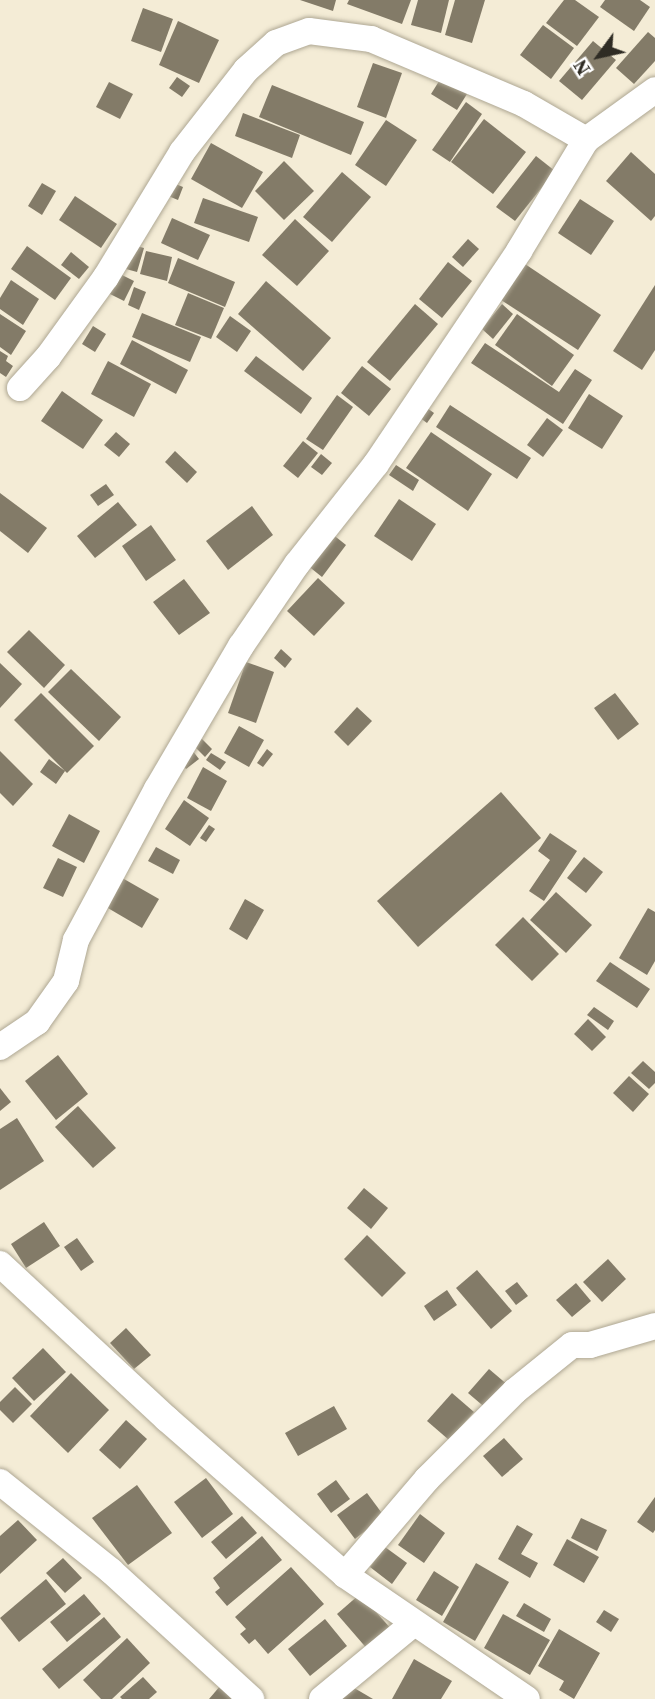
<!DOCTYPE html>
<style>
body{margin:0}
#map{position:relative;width:655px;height:1699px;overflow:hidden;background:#f4ecd6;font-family:"Source Serif 4",serif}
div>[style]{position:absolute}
.building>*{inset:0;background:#837b68}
.roads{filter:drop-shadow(0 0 2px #aea793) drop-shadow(0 0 2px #aea793)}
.minor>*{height:26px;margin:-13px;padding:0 13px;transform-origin:13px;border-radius:13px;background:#fff}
span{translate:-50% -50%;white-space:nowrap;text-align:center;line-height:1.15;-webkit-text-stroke:5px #fff;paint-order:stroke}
.north{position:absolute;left:564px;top:21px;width:70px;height:70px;-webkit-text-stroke:5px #fff;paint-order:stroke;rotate:237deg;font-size:19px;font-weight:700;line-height:28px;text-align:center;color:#2f2c24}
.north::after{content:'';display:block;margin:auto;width:24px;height:32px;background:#2f2c24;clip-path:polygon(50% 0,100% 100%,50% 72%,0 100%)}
</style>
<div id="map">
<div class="building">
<i style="clip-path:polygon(300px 0,336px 0,333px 11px)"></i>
<i style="clip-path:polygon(349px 0,411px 0,402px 24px,347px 4px)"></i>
<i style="clip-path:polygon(418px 0,449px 0,441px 33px,411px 25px)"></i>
<i style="clip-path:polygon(455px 0,485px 0,472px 43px,445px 35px)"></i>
<i style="clip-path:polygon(564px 0,575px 0,599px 17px,577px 46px,546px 23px)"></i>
<i style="clip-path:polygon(605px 0,640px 0,650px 7px,634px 31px,600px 7px)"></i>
<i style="clip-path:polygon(143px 8px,173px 19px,161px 52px,131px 41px)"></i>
<i style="clip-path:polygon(178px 21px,219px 40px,199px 83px,159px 65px)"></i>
<i style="clip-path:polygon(543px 25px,574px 48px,551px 79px,520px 55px)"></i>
<i style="clip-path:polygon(648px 32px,655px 38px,655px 61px,634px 84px,616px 68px)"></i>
<i style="clip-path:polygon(593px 41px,616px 60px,582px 100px,559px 81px)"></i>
<i style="clip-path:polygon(373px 63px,402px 73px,386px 118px,357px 107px)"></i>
<i style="clip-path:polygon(177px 77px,190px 86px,182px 97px,169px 88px)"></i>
<i style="clip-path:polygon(441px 78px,467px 94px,457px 110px,431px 94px)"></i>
<i style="clip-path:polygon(109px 82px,133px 94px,120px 119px,96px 107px)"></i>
<i style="clip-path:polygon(272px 85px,364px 122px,351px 155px,259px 117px)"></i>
<i style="clip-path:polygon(466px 102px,482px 114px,450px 162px,432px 150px)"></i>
<i style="clip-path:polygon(243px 113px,300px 135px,292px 158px,235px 136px)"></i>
<i style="clip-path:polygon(484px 119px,526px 152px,493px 194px,451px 162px)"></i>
<i style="clip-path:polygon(386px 120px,417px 140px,386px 186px,355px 165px)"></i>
<i style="clip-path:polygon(211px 143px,263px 172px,242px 208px,191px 179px)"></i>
<i style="clip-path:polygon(631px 152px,655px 174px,655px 216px,651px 221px,606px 181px)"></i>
<i style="clip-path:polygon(536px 156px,555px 171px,515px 221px,496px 207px)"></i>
<i style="clip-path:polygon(284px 161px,314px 191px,284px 220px,255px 191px)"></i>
<i style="clip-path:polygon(342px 172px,371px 197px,332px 242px,303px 217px)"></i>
<i style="clip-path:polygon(166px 180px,183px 187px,178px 200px,161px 193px)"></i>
<i style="clip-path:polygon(42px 183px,56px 191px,42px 215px,28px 206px)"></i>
<i style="clip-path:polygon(75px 196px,117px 224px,101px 248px,59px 220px)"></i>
<i style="clip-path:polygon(203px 198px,258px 217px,249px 242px,194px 223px)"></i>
<i style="clip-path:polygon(580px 199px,614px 221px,591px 255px,558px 233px)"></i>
<i style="clip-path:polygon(172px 218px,210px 235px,198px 260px,161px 243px)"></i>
<i style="clip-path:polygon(295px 219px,329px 251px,297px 286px,262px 255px)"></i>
<i style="clip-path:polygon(468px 239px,479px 249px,463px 267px,452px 257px)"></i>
<i style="clip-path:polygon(133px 245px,144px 248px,137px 272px,126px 269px)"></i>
<i style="clip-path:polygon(27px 246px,71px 278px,55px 300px,11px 269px)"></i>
<i style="clip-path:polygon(146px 251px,172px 257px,167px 281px,140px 274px)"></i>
<i style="clip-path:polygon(71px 252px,89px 267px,79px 279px,61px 265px)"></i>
<i style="clip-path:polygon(178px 258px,235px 282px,225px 307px,168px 283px)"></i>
<i style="clip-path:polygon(448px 262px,472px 281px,442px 318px,419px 299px)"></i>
<i style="clip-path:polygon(525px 264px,601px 315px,578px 350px,501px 300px)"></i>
<i style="clip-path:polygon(116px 272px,134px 281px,124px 301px,106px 292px)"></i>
<i style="clip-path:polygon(11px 280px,39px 299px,23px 325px,0 309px,0 298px)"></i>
<i style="clip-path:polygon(266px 281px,331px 338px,303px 371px,238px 314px)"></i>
<i style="clip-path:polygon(655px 285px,655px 350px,642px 370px,613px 351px)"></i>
<i style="clip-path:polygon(134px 287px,146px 292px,139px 310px,128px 305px)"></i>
<i style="clip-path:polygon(188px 293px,224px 308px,211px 339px,175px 325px)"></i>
<i style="clip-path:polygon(415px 304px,438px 324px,390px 381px,367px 362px)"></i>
<i style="clip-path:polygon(502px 304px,513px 314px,493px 339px,482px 329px)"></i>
<i style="clip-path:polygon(142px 313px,201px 337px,190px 362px,132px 337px)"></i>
<i style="clip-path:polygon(0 314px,26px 331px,11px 355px,0 347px)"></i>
<i style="clip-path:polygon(517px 314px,574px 355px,552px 386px,495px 345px)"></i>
<i style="clip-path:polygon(230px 316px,251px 331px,237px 352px,216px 337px)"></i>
<i style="clip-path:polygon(93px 326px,106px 334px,95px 352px,82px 344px)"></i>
<i style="clip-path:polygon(132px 340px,188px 370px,176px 394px,120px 364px)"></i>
<i style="clip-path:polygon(485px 343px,559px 392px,575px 369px,592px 380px,563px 424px,471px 363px)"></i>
<i style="clip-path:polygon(0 351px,8px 356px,6px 361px,13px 366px,6px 377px,0 373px)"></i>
<i style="clip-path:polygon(256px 356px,312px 398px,301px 414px,244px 371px)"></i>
<i style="clip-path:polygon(108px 361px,151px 384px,134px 417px,91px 394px)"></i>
<i style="clip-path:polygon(362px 366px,391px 389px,369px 416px,341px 393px)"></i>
<i style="clip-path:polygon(62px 391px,103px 420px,83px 449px,41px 421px)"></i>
<i style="clip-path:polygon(589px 394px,623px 416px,602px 449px,568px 428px)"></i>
<i style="clip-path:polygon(337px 395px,353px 407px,323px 450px,306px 439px)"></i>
<i style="clip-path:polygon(423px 405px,434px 413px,427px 423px,416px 415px)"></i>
<i style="clip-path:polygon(450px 405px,531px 458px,517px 479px,436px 427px)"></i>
<i style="clip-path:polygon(547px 418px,563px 430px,543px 457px,527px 445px)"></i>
<i style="clip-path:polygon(116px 432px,130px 444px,119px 457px,104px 445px)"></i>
<i style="clip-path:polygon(431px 432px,492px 474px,468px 511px,406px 468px)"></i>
<i style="clip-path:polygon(303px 441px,318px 453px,298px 478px,283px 466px)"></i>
<i style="clip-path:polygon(175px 451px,197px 472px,187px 483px,165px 462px)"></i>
<i style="clip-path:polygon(321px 454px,332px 463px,322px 475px,311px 467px)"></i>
<i style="clip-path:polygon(396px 465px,419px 480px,413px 491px,389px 475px)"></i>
<i style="clip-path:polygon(106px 484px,114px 495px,98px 506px,90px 495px)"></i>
<i style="clip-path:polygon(0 493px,47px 528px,28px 553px,0 531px)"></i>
<i style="clip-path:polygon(399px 499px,436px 524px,412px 561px,374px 536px)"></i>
<i style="clip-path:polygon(118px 502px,137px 525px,95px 558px,77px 536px)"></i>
<i style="clip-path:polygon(252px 506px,273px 535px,228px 570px,206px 541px)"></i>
<i style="clip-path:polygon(151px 525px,176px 560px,146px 581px,122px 546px)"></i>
<i style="clip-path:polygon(331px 533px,346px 545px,322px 577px,307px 565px)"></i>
<i style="clip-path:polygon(318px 578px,345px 603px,314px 636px,287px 611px)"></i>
<i style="clip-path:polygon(184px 579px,210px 613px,179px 635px,153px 602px)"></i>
<i style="clip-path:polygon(29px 630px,65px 665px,44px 688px,7px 652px)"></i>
<i style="clip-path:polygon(281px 649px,292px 659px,285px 668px,274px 658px)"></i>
<i style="clip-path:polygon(246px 662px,274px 672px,256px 723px,228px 713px)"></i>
<i style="clip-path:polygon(0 663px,22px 684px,0 708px)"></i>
<i style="clip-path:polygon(71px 669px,121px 717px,99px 741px,48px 692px)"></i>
<i style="clip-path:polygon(41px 693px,94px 746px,67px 773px,65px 771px,56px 784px,40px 772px,49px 759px,65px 771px,14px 720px)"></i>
<i style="clip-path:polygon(615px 693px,639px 724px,618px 740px,594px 708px)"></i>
<i style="clip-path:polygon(357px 707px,372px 721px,348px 746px,334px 732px)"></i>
<i style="clip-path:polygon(239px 726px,264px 740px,249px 767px,224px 753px)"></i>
<i style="clip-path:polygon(199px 736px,212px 749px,205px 757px,192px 744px)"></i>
<i style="clip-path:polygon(189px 746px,199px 759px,186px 769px,176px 757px)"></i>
<i style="clip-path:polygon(267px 749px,273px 754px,263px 767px,257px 763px)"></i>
<i style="clip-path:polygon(0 751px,33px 784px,13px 806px,0 793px)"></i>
<i style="clip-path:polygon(211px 753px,226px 762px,220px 770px,206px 760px)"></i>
<i style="clip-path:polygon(203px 767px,227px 781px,211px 811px,187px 798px)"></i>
<i style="clip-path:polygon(501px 792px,541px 838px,418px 947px,377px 901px)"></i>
<i style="clip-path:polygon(184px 800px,209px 818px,190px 846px,165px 829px)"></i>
<i style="clip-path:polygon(69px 814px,100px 831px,84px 863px,52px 846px)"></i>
<i style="clip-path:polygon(209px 825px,215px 829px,206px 842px,200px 838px)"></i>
<i style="clip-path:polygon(550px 833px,577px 851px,544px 901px,529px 891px,550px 860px,538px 851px)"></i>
<i style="clip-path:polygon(156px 847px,180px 860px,173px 874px,148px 861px)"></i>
<i style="clip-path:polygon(584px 857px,603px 872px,586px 893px,567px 878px)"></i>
<i style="clip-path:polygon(58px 858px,77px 867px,63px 897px,43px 888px)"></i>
<i style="clip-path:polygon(117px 875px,159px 899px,142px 928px,101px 904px)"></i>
<i style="clip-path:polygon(556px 892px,592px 925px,566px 953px,530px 920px)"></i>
<i style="clip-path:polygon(245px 899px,264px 910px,247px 940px,229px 929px)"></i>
<i style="clip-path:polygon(648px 908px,655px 912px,655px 961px,647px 975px,619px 958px)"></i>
<i style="clip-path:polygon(523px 917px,559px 954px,532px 981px,495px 945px)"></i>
<i style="clip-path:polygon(610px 962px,650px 989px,637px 1008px,596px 981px)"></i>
<i style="clip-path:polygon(594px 1007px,614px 1021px,608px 1030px,587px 1015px)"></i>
<i style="clip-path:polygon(588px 1019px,606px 1037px,592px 1051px,574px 1034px)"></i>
<i style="clip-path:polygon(58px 1055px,88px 1094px,56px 1120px,25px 1081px)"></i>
<i style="clip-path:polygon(643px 1061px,655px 1072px,655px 1083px,649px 1089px,631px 1073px)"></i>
<i style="clip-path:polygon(629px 1076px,649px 1094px,633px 1112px,613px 1093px)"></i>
<i style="clip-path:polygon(0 1088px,11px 1102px,0 1111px)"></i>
<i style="clip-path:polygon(78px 1106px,116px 1148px,93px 1168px,55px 1127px)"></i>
<i style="clip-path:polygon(17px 1118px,44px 1161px,0 1190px,0 1129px)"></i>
<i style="clip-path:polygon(364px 1188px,388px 1208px,371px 1229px,347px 1208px)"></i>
<i style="clip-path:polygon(44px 1222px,60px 1246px,26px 1268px,11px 1244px)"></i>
<i style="clip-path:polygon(367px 1235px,406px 1273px,382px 1297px,344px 1259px)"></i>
<i style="clip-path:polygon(77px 1238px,94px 1262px,81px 1271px,64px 1247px)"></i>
<i style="clip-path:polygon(608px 1259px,626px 1279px,602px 1302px,583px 1282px)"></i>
<i style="clip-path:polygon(477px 1270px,512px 1311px,491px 1329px,456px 1288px)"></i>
<i style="clip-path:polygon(517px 1282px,528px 1296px,516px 1305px,505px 1291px)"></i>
<i style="clip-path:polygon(576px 1283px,591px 1301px,572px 1317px,556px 1300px)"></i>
<i style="clip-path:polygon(447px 1290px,457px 1305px,434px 1321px,424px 1306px)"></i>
<i style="clip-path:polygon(126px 1328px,151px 1355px,134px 1369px,110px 1343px)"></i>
<i style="clip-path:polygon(43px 1348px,66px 1372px,34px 1401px,12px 1378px)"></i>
<i style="clip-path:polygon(489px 1369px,509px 1386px,488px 1410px,468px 1393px)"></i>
<i style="clip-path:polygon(71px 1373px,109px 1410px,68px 1453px,30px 1416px)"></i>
<i style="clip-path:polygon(15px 1387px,32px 1404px,13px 1423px,0 1410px,0 1402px)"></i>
<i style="clip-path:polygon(452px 1393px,474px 1412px,449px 1440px,427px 1421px)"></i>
<i style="clip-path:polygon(334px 1406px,347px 1429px,298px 1456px,285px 1433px)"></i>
<i style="clip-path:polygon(126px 1420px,147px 1439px,120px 1469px,99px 1450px)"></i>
<i style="clip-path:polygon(504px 1438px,523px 1459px,502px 1477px,483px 1456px)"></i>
<i style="clip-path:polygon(206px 1478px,233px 1514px,202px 1538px,174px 1502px)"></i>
<i style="clip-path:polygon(336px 1480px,350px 1499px,331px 1513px,317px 1494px)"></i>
<i style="clip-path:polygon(137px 1485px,172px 1533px,128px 1565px,92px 1518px)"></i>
<i style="clip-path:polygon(367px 1493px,384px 1516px,355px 1539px,337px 1515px)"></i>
<i style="clip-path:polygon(655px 1497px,655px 1530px,653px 1533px,637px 1522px)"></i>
<i style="clip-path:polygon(420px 1514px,445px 1533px,424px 1563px,398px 1545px)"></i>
<i style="clip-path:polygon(242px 1516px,257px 1533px,226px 1559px,211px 1542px)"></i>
<i style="clip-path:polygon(581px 1518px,607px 1530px,597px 1551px,571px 1538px)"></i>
<i style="clip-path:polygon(18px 1520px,37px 1540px,0 1574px,0 1536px)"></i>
<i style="clip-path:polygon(517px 1525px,533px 1534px,521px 1554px,538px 1563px,530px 1578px,498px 1559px)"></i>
<i style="clip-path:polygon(262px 1536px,282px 1560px,227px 1606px,215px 1592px,220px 1588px,213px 1578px)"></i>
<i style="clip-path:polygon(567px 1539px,599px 1557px,584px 1583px,553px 1565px)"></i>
<i style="clip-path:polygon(385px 1547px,407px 1563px,392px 1584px,370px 1567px)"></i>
<i style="clip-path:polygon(63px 1558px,82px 1578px,65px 1593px,46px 1573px)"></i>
<i style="clip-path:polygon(476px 1563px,509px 1582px,475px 1641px,443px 1622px)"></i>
<i style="clip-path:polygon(291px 1567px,324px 1604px,268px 1654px,255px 1639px,249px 1644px,240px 1634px,246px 1629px,235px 1617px)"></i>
<i style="clip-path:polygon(434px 1571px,459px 1587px,442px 1616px,416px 1600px)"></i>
<i style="clip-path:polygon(46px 1579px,66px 1604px,19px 1642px,0 1618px)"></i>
<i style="clip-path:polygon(84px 1594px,101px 1614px,67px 1642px,50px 1622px)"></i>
<i style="clip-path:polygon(360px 1594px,393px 1631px,369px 1651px,337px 1614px)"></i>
<i style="clip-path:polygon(524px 1603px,551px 1619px,544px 1632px,516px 1616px)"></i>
<i style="clip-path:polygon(604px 1610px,619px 1619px,611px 1632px,596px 1622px)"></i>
<i style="clip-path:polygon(503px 1614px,550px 1640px,530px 1675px,484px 1648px)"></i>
<i style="clip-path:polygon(104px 1617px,121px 1637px,59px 1689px,42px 1669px)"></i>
<i style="clip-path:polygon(325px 1619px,347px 1646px,310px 1676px,288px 1649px)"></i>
<i style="clip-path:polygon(559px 1629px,600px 1653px,574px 1699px,559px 1690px,564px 1681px,538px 1666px)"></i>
<i style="clip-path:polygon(127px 1638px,150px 1663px,112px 1699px,101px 1699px,83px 1680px)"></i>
<i style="clip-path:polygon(414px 1659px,452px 1681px,441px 1699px,392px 1699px)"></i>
<i style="clip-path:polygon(143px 1677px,157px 1692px,149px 1699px,122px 1699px,120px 1697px)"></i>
<i style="clip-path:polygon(344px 1682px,373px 1699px,334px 1699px)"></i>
<i style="clip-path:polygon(221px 1685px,233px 1696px,231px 1699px,209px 1699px)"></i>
</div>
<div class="roads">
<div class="minor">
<i style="left:20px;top:388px;width:42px;rotate:-47.9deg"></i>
<i style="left:48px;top:357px;width:99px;rotate:-54.1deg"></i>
<i style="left:106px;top:277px;width:146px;rotate:-58.7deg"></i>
<i style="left:182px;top:152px;width:104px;rotate:-52deg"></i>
<i style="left:246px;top:70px;width:40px;rotate:-42deg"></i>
<i style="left:276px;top:43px;width:35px;rotate:-20deg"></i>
<i style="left:309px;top:31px;width:63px;rotate:7.4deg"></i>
<i style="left:371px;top:39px;width:166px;rotate:23deg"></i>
<i style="left:524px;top:104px;width:72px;rotate:30.1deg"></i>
<i style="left:0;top:1047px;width:45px;rotate:-34deg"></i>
<i style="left:37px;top:1022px;width:50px;rotate:-54.7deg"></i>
<i style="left:66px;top:981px;width:42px;rotate:-76.3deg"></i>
<i style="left:76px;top:940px;width:171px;rotate:-61.8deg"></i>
<i style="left:157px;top:789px;width:166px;rotate:-59.6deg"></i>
<i style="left:241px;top:646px;width:99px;rotate:-55.7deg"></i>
<i style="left:297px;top:564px;width:127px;rotate:-51.7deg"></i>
<i style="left:376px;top:464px;width:257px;rotate:-56.1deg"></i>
<i style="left:519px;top:251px;width:130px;rotate:-58.9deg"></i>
<i style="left:586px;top:140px;width:85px;rotate:-35.9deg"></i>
<i style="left:0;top:1264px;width:228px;rotate:42.9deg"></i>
<i style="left:167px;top:1419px;width:237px;rotate:41.2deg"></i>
<i style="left:345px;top:1575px;width:220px;rotate:34.3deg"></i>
<i style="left:0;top:1482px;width:142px;rotate:38.7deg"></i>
<i style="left:111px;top:1571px;width:190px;rotate:42.4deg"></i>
<i style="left:345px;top:1575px;width:126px;rotate:-49.5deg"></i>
<i style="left:427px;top:1479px;width:124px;rotate:-45deg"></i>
<i style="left:515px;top:1391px;width:73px;rotate:-38.9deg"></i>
<i style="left:572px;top:1345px;width:18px"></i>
<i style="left:590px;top:1345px;width:68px;rotate:-16.3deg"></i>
<i style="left:322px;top:1699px;width:119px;rotate:-39.6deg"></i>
</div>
</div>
<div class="north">N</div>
</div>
